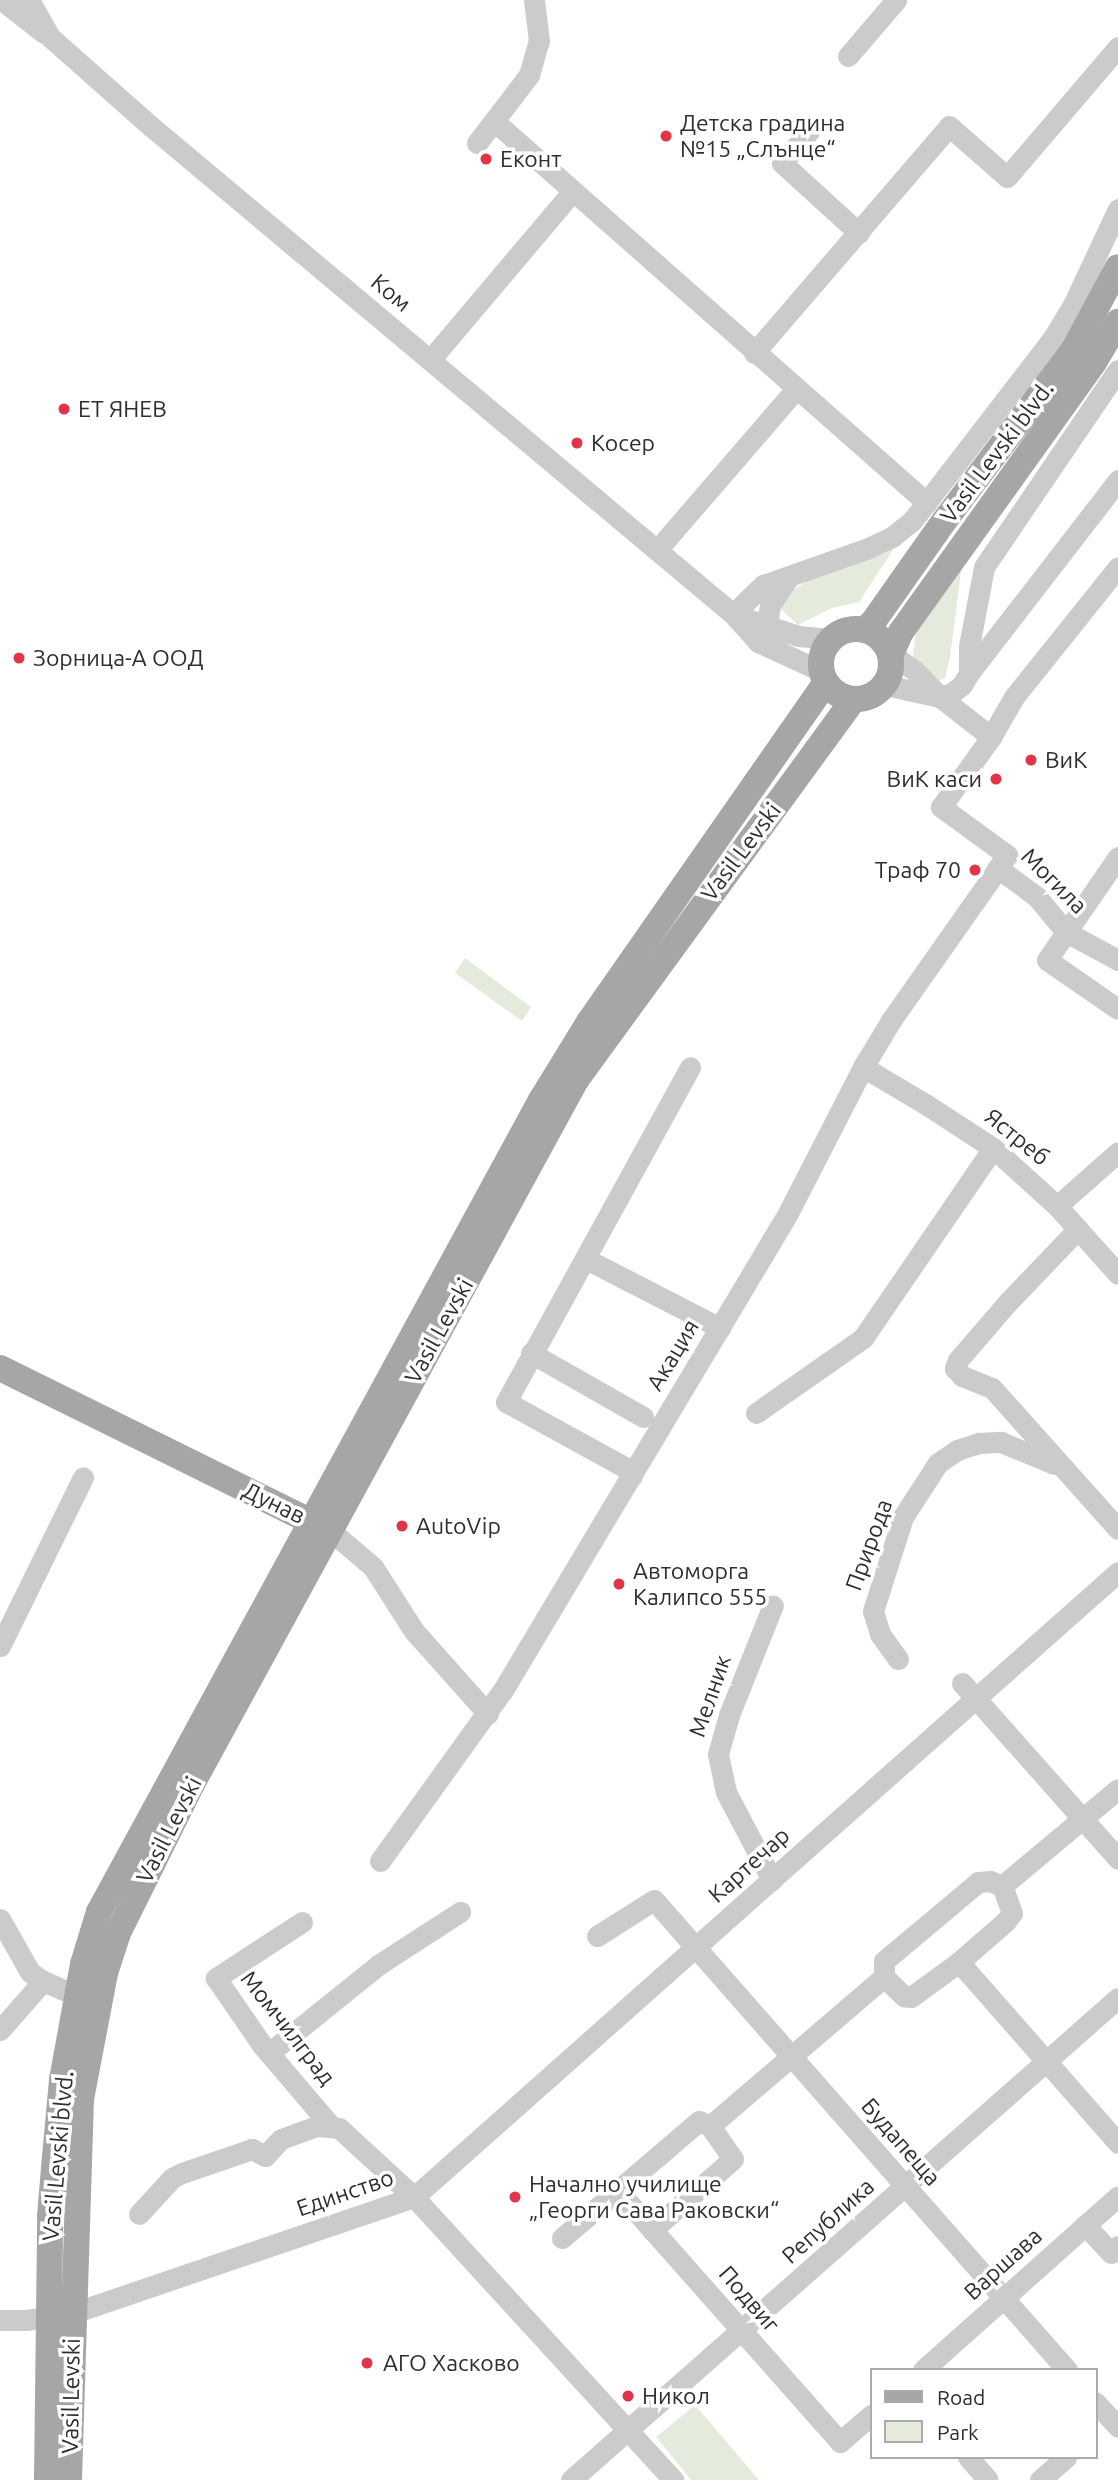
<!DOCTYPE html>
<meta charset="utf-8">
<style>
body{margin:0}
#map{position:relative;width:1118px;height:2480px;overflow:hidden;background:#fff;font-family:Ubuntu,sans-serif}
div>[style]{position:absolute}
.green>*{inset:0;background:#e5ebdc}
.minor>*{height:21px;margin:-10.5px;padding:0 10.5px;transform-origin:10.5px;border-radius:10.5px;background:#cbcbcb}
.major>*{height:26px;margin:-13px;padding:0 13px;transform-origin:13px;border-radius:13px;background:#a6a6a6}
.major>.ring{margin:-13px;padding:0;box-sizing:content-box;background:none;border:26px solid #a6a6a6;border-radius:50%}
.dots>*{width:19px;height:19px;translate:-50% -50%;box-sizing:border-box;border:4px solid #fff;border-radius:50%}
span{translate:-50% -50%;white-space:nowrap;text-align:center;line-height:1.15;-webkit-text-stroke:7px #fff;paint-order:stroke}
.poi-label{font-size:23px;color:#2e2e2e}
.left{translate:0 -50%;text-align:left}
.right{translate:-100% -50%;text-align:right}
.street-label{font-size:23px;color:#2e2e2e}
.legend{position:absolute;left:870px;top:2368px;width:228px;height:91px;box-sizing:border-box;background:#fff;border:2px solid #ababab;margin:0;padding:9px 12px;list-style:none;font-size:21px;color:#2e2e2e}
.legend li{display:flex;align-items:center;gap:14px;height:35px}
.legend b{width:35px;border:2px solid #ababab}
</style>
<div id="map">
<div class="green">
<i style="clip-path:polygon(900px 539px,859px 602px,832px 608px,798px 625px,780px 608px,789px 593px,813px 577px)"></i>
<i style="clip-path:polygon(962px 564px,950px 657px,945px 678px,937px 681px,919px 672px,913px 654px,916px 632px)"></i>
<i style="clip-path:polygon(465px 958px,531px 1007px,522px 1021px,455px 973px)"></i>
<i style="clip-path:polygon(695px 2405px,759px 2480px,691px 2480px,656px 2437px)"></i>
</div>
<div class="minor">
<i style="left:2px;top:0;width:53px;rotate:38.2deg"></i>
<i style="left:29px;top:0;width:43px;rotate:60.4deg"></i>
<i style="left:50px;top:37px;width:137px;rotate:41.5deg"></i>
<i style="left:153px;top:128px;width:757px;rotate:39.96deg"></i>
<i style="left:733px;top:614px;width:38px;rotate:48deg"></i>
<i style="left:758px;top:642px;width:69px;rotate:24.7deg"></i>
<i style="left:848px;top:56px;width:74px;rotate:-49.4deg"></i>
<i style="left:494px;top:121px;width:577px;rotate:41.42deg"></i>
<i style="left:810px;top:130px;width:43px;rotate:130.3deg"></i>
<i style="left:782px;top:163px;width:104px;rotate:42.3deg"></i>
<i style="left:477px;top:143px;width:86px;rotate:-52.6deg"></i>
<i style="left:529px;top:75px;width:35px;rotate:-74deg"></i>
<i style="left:539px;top:41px;width:41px;rotate:-97deg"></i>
<i style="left:754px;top:353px;width:299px;rotate:-49.3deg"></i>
<i style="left:949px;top:126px;width:77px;rotate:41.3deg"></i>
<i style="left:1007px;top:177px;width:171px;rotate:-49.5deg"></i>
<i style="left:430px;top:360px;width:220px;rotate:-49.8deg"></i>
<i style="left:657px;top:550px;width:213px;rotate:-49.2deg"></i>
<i style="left:733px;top:614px;width:42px;rotate:-44deg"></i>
<i style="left:763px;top:585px;width:109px;rotate:-19.3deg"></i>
<i style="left:866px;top:549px;width:29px;rotate:-25deg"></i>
<i style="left:892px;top:537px;width:26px;rotate:-39deg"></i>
<i style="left:912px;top:521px;width:231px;rotate:-52.4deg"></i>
<i style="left:1053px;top:338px;width:39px;rotate:-59deg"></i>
<i style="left:1073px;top:305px;width:106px;rotate:-64.9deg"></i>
<i style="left:735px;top:615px;width:66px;rotate:18.4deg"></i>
<i style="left:798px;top:636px;width:33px;rotate:5deg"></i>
<i style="left:767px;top:626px;width:21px;rotate:-82deg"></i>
<i style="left:770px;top:605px;width:34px;rotate:-56deg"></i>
<i style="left:891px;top:654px;width:29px;rotate:35deg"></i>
<i style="left:915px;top:671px;width:36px;rotate:46deg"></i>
<i style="left:940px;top:697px;width:65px;rotate:38.1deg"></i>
<i style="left:991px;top:737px;width:46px;rotate:-60.1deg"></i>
<i style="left:1014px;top:697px;width:166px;rotate:-51.3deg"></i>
<i style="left:969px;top:673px;width:244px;rotate:-52.3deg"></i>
<i style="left:885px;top:685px;width:56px;rotate:12.3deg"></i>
<i style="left:940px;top:697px;width:13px;rotate:-18deg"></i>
<i style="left:952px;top:693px;width:13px;rotate:-39deg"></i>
<i style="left:962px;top:685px;width:14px;rotate:-60deg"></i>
<i style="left:969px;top:673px;width:27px;rotate:-90deg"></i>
<i style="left:969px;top:646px;width:80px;rotate:-79.2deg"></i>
<i style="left:984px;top:567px;width:238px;rotate:-55.8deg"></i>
<i style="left:991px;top:737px;width:86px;rotate:125.5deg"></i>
<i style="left:941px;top:807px;width:82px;rotate:36deg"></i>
<i style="left:1007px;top:855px;width:16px;rotate:125deg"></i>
<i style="left:998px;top:868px;width:49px;rotate:36.6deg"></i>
<i style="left:1037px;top:897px;width:45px;rotate:50.4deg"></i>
<i style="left:1066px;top:932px;width:59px;rotate:28.3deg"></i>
<i style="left:1118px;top:857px;width:125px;rotate:124.6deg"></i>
<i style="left:1047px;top:960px;width:86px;rotate:34.6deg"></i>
<i style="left:863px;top:1067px;width:74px;rotate:30.7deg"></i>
<i style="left:927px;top:1105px;width:79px;rotate:33.1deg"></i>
<i style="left:993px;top:1148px;width:86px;rotate:42.2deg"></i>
<i style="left:1057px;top:1206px;width:91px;rotate:48.1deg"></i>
<i style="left:1057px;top:1206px;width:81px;rotate:-41.5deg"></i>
<i style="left:1078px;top:1229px;width:101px;rotate:133.8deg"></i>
<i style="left:1008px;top:1302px;width:77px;rotate:130.8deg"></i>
<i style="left:958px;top:1360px;width:9px;rotate:111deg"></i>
<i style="left:955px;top:1368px;width:11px;rotate:49deg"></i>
<i style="left:962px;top:1376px;width:32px;rotate:22deg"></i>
<i style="left:992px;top:1388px;width:189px;rotate:48.2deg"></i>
<i style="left:586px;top:1259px;width:151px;rotate:27.2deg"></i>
<i style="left:531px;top:1353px;width:129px;rotate:29.7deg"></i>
<i style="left:756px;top:1413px;width:131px;rotate:-35deg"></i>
<i style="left:863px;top:1338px;width:230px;rotate:-55.6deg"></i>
<i style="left:632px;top:1476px;width:8px;rotate:-120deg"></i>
<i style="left:628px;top:1469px;width:139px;rotate:-151.2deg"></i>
<i style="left:506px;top:1402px;width:382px;rotate:-61.2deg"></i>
<i style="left:332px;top:1532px;width:54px;rotate:40.5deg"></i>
<i style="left:373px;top:1567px;width:76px;rotate:57.4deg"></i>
<i style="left:414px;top:1631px;width:111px;rotate:48.3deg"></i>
<i style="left:0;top:1646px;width:188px;rotate:-63.8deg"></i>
<i style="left:898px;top:1659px;width:31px;rotate:-126deg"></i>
<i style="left:880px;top:1634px;width:24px;rotate:-107deg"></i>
<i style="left:873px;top:1611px;width:99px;rotate:-72.3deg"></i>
<i style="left:903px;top:1517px;width:64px;rotate:-57.1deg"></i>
<i style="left:938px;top:1463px;width:23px;rotate:-34deg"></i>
<i style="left:957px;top:1450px;width:23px;rotate:-18deg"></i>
<i style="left:979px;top:1443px;width:22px;rotate:-3deg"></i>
<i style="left:1001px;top:1442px;width:57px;rotate:22.5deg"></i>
<i style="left:962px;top:1683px;width:235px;rotate:48.4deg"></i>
<i style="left:380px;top:1861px;width:211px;rotate:-54.3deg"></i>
<i style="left:503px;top:1690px;width:553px;rotate:-59.13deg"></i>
<i style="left:787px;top:1215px;width:166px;rotate:-62.8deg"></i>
<i style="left:863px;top:1067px;width:56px;rotate:-58.9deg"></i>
<i style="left:892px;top:1019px;width:184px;rotate:-54.9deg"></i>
<i style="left:772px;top:1880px;width:99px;rotate:-117.6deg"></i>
<i style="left:726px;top:1792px;width:39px;rotate:-102deg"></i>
<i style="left:718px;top:1754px;width:41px;rotate:-74.2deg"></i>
<i style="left:729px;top:1715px;width:118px;rotate:-68.2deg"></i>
<i style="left:0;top:1919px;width:61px;rotate:60.5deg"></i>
<i style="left:30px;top:1972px;width:16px;rotate:35deg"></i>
<i style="left:43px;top:1981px;width:50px;rotate:23.5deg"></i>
<i style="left:302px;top:1922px;width:103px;rotate:146.9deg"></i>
<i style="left:216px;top:1978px;width:81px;rotate:55.5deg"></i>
<i style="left:262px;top:2045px;width:105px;rotate:49.6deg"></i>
<i style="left:597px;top:1936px;width:67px;rotate:-32.3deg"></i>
<i style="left:654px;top:1900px;width:626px;rotate:48.69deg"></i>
<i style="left:959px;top:1962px;width:241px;rotate:48.7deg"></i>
<i style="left:884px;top:1977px;width:16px;rotate:-90deg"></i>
<i style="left:884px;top:1961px;width:123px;rotate:-40deg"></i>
<i style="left:978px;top:1882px;width:12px;rotate:-5deg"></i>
<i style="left:990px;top:1881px;width:13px;rotate:23deg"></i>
<i style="left:1002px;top:1886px;width:151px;rotate:-39.9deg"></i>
<i style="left:0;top:2030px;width:65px;rotate:-48.7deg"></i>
<i style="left:269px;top:2053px;width:140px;rotate:-38.9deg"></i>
<i style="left:378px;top:1965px;width:98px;rotate:-32.9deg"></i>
<i style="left:710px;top:2126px;width:229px;rotate:-40.6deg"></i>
<i style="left:884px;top:1977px;width:28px;rotate:44deg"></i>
<i style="left:904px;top:1996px;width:7px;rotate:8deg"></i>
<i style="left:911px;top:1997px;width:59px;rotate:-36.1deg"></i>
<i style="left:959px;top:1962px;width:62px;rotate:-41.1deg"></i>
<i style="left:1006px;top:1921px;width:10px;rotate:-53deg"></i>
<i style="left:1012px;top:1913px;width:29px;rotate:-110deg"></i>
<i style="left:618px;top:2191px;width:335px;rotate:48.5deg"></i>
<i style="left:840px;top:2442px;width:41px;rotate:-41.1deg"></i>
<i style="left:139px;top:2214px;width:49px;rotate:-47.5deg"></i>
<i style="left:172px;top:2178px;width:11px;rotate:-27deg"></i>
<i style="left:182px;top:2173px;width:74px;rotate:-18.9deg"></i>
<i style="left:252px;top:2149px;width:15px;rotate:28deg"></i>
<i style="left:265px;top:2156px;width:23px;rotate:-47deg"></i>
<i style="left:281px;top:2139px;width:38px;rotate:-20deg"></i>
<i style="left:317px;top:2126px;width:22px;rotate:5deg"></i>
<i style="left:339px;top:2128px;width:102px;rotate:42.6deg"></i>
<i style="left:414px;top:2197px;width:384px;rotate:47.5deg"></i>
<i style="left:1085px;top:2225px;width:38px;rotate:47deg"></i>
<i style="left:1111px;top:2253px;width:10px;rotate:-45deg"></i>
<i style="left:562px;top:2238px;width:180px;rotate:-40.5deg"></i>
<i style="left:699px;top:2121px;width:12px;rotate:24deg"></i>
<i style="left:710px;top:2126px;width:40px;rotate:55.1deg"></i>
<i style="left:733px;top:2159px;width:108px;rotate:138.8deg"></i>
<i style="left:0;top:2320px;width:26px"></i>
<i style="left:26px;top:2320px;width:48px;rotate:-8.5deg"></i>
<i style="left:73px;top:2313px;width:360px;rotate:-18.8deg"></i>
<i style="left:414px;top:2197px;width:941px;rotate:-41.6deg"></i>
<i style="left:923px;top:2370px;width:261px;rotate:-41.7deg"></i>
<i style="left:1095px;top:2402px;width:34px;rotate:47deg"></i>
<i style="left:968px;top:2457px;width:30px;rotate:49deg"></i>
<i style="left:571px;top:2480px;width:729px;rotate:-41.39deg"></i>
<i style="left:1040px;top:2480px;width:35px;rotate:-41deg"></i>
</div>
<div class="major">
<i class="ring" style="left:821px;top:629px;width:44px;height:44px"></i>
<i style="left:865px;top:629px;width:11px;rotate:-41deg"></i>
<i style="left:873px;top:622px;width:125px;rotate:-54.8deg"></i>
<i style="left:945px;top:520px;width:212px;rotate:-52.9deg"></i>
<i style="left:1073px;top:351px;width:95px;rotate:-61.8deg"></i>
<i style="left:891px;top:654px;width:24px;rotate:-66deg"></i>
<i style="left:901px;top:632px;width:332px;rotate:-54.4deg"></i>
<i style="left:1094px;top:362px;width:47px;rotate:-59deg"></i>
<i style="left:0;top:1368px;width:361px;rotate:26.3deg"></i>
<i style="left:47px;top:2480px;width:264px;rotate:-89.3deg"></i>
<i style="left:50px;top:2216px;width:59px;rotate:-85.2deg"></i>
<i style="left:55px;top:2157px;width:77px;rotate:-84.8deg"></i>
<i style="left:62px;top:2080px;width:118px;rotate:-79.7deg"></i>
<i style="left:83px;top:1964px;width:54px;rotate:-72.9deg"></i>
<i style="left:99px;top:1912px;width:925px;rotate:-61.44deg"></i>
<i style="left:541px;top:1100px;width:92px;rotate:-58.4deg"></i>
<i style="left:589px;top:1022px;width:414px;rotate:-55.1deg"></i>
<i style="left:69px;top:2480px;width:381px;rotate:-88.2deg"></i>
<i style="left:81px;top:2099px;width:128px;rotate:-79.2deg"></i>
<i style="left:105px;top:1973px;width:40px;rotate:-72deg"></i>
<i style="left:117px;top:1935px;width:169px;rotate:-63.6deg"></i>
<i style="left:192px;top:1784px;width:802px;rotate:-61.39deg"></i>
<i style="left:576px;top:1080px;width:470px;rotate:-53.9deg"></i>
</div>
<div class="dots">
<i style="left:666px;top:136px;background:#e23449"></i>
<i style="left:486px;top:159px;background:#e23449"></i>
<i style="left:64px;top:409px;background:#e23449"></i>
<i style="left:577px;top:443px;background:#e23449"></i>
<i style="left:19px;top:658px;background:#e23449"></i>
<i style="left:1031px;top:760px;background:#e23449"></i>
<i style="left:996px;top:779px;background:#e23449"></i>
<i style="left:975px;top:870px;background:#e23449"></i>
<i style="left:402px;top:1526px;background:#e23449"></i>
<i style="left:619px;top:1584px;background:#e23449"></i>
<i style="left:515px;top:2197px;background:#e23449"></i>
<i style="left:367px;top:2363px;background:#e23449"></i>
<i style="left:628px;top:2396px;background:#e23449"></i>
</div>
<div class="poi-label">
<span class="left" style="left:680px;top:136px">Детска градина<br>№15 „Слънце“</span>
<span class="left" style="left:500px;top:159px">Еконт</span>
<span class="left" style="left:78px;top:409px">ЕТ ЯНЕВ</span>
<span class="left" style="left:591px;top:443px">Косер</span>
<span class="left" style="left:33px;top:658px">Зорница-А ООД</span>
<span class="left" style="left:1045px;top:760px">ВиК</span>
<span class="right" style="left:982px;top:779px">ВиК каси</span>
<span class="right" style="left:961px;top:870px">Траф 70</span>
<span class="left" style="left:416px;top:1526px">AutoVip</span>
<span class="left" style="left:633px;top:1584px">Автоморга<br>Калипсо 555</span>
<span class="left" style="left:529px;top:2197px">Начално училище<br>„Георги Сава Раковски“</span>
<span class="left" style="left:383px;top:2363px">АГО Хасково</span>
<span class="left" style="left:642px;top:2396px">Никол</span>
</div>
<div class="street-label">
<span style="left:391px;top:293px;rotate:40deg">Ком</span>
<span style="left:997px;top:452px;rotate:-53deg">Vasil Levski blvd.</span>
<span style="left:741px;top:852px;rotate:-53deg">Vasil Levski</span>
<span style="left:1054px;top:881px;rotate:45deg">Могила</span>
<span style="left:1017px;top:1137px;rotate:39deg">Ястреб</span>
<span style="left:439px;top:1331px;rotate:-61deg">Vasil Levski</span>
<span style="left:673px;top:1355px;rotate:-59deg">Акация</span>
<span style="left:274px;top:1503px;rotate:26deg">Дунав</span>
<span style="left:869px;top:1545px;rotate:-70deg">Природа</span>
<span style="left:710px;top:1696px;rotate:-71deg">Мелник</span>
<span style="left:169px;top:1830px;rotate:-63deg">Vasil Levski</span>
<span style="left:749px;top:1865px;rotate:-42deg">Картечар</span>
<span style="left:288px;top:2028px;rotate:52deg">Момчилград</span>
<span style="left:901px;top:2142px;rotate:49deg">Будапеща</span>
<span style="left:58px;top:2156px;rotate:-85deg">Vasil Levski blvd.</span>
<span style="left:345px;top:2193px;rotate:-19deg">Единство</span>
<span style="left:828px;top:2221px;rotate:-42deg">Република</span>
<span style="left:1003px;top:2264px;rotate:-42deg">Варшава</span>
<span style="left:749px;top:2299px;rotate:49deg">Подвиг</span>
<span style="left:71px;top:2396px;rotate:-89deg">Vasil Levski</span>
</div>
<ul class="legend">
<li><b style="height:9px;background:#a6a6a6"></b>Road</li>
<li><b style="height:19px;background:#e5ebdc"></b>Park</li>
</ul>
</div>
